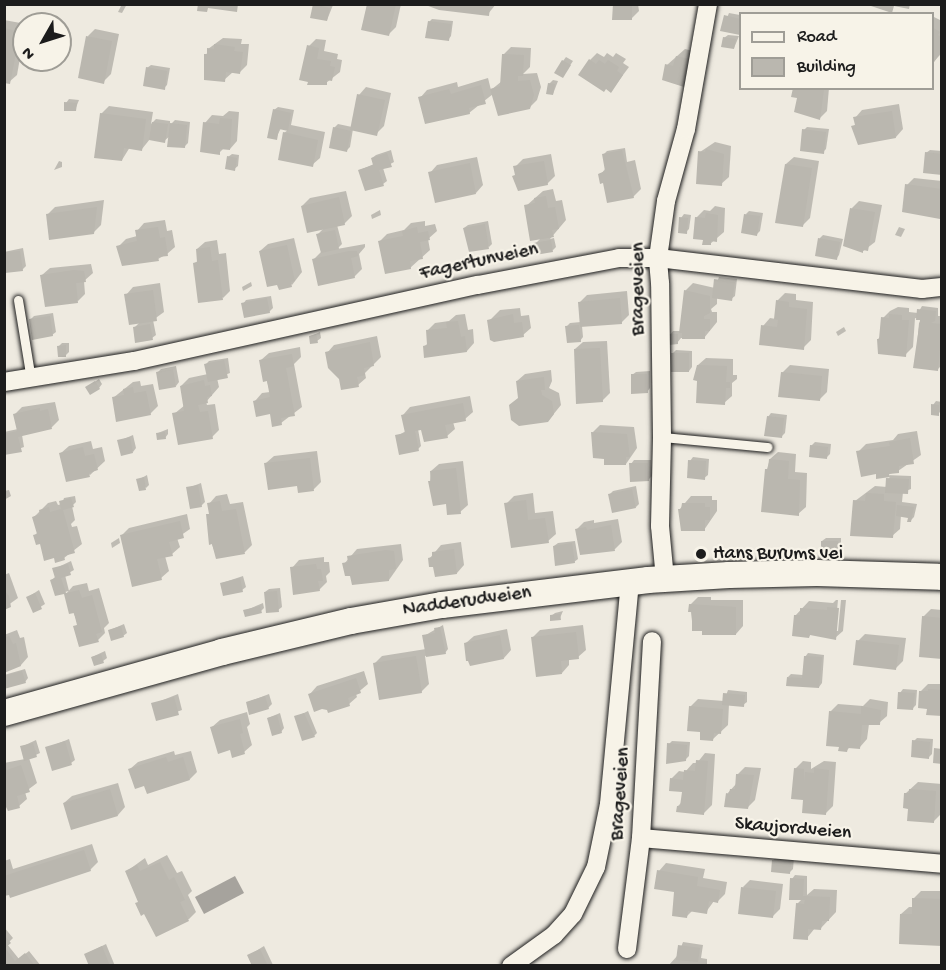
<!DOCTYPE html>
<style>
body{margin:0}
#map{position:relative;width:946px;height:970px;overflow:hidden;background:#eeeae0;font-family:"Gochi Hand",sans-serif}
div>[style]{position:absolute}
.water>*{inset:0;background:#a6a39d}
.shadow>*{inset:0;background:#0003}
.building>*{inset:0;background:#bab7af}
.roads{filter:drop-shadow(0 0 2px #1c1c1c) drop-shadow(0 0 2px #1c1c1c)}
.lane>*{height:9px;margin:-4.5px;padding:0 4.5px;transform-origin:4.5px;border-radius:4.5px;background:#f7f3e8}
.street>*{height:18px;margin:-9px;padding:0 9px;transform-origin:9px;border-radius:9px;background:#f7f3e8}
.secondary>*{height:26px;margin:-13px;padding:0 13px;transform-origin:13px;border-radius:13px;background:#f7f3e8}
.dots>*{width:16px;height:16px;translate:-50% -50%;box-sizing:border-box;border:3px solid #f7f3e8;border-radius:50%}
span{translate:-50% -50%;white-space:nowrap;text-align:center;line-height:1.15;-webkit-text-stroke:4.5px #f7f3e8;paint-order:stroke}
.street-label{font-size:20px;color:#1c1c1c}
.poi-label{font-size:20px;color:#1c1c1c}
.left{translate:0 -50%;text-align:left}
.frame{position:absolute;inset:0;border:6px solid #1c1c1c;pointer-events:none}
.legend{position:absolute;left:739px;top:12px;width:195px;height:78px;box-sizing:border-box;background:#f7f3e8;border:2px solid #9f9d96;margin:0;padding:8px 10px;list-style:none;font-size:18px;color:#1c1c1c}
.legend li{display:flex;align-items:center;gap:12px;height:30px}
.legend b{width:30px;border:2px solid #9f9d96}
.north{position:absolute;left:12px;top:12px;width:60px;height:60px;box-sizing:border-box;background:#f7f3e8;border:2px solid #9f9d96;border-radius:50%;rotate:231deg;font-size:16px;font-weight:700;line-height:24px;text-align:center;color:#1c1c1c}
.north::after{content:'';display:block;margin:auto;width:21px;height:27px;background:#1c1c1c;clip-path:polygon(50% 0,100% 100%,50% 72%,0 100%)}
</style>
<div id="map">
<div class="water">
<i style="clip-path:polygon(235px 876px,244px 893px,204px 914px,195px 897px)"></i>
</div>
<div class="shadow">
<i style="clip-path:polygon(122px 4px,127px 4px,122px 13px,118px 12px)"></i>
<i style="clip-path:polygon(315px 4px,333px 5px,327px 20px,315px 5px)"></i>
<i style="clip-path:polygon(369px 4px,401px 4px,396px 27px,388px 35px)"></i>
<i style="clip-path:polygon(425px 4px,496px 4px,488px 14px)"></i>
<i style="clip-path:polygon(615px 4px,638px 4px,639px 11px,631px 19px)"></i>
<i style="clip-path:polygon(729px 13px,740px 15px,740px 34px,722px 30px)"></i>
<i style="clip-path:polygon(934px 17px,942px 21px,942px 53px,933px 62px)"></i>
<i style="clip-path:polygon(432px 19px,453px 21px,451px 36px,448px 40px,429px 22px)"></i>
<i style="clip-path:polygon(4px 20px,26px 24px,17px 75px,9px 82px,4px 81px)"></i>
<i style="clip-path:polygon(95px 29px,119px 34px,111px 74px,103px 82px,88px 36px)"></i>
<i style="clip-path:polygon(728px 35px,739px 36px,734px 48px,724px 38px)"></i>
<i style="clip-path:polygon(223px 38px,242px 39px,241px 44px,249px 44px,247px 65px,240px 72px,233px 72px,224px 80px,205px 60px,208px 49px)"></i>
<i style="clip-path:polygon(316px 39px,326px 40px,324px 51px,338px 54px,337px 59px,342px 60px,340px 72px,326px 83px,309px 46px)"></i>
<i style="clip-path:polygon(511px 47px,531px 48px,530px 67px,523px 74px,537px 73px,541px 87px,537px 100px,529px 108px,493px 94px,469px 113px,420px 98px,427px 90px,457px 82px,458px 87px,488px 78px,491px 90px,502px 81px,503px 55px)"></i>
<i style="clip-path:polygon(685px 49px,697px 52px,691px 78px,683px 85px,667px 65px)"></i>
<i style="clip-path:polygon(597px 53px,604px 57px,607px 53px,613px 57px,616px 53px,626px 59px,623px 63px,629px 67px,611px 91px,590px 60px)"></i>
<i style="clip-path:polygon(566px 57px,573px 61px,563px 76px,563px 61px)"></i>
<i style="clip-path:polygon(151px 65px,170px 68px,167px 85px,164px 88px,147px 68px)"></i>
<i style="clip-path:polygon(553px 80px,558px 81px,553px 94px,549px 84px)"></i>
<i style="clip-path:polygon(366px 87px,391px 93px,384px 126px,376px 134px,353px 129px,350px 147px,347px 150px,334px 128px,338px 124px,352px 127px,359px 95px)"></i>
<i style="clip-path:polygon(795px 88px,829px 88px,827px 111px,820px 118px,798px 97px)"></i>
<i style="clip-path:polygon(69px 99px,79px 100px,75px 110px,66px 103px)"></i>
<i style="clip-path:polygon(899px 104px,903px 129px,896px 137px,853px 127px,856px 124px,855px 118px,862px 110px)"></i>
<i style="clip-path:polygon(109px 106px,153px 112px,151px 124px,156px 119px,170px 121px,170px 125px,175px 120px,190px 122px,188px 143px,184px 147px,170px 136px,164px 141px,150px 139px,142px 149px,130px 147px,122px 160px,101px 114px)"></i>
<i style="clip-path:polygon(278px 107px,294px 110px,291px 125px,325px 132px,320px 158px,312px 165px,284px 133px,288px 130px,281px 128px,276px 138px,274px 110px)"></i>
<i style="clip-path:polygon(229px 111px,239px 112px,237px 141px,230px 149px,224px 148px,219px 153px,205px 123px,212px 115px,223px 116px)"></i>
<i style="clip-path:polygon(807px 127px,829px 129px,826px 149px,823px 152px,804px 130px)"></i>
<i style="clip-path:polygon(715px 142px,731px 146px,729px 177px,721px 184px,700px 152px)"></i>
<i style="clip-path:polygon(625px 148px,627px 162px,635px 160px,641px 189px,633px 197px,604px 182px,600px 175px,606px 168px,604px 154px,607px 151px)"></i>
<i style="clip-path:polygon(391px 150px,394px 162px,383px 168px,387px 181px,383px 184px,360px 170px,374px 164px,372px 158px,376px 155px)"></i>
<i style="clip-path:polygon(930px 150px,942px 151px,942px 173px,926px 153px)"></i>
<i style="clip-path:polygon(232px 154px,239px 155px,238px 166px,234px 169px,228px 157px)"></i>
<i style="clip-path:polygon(551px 154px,555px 176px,547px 184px,515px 182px,515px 167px,523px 159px)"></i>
<i style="clip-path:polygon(477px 157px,483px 185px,476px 193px,430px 173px,437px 165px)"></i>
<i style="clip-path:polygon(794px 157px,819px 161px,810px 218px,803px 225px,786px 164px)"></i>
<i style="clip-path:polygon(59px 161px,62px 162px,62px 167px,54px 170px)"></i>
<i style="clip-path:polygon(914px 178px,942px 181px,940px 217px,907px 185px)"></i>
<i style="clip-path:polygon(553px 189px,556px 201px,562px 200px,566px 220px,550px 239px,554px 238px,556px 247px,553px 250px,535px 244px,541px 238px,526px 206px,543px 191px)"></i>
<i style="clip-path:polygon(346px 191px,352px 216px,344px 224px,337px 225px,342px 244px,337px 249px,365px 244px,365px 247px,359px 254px,362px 269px,354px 277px,314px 259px,322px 251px,318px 234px,324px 228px,302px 206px,310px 198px)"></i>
<i style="clip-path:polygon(104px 200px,101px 225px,93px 233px,48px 214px,55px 207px)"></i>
<i style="clip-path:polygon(859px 201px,882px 205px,875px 242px,862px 252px,852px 208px)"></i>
<i style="clip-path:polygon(715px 206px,725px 208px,724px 232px,710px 244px,704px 239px,696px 218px,704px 210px,710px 211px)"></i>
<i style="clip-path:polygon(380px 210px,381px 215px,372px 219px,371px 215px)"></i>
<i style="clip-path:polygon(749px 211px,763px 213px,760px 231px,757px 234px,746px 214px)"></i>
<i style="clip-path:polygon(684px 214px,691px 215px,689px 229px,686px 232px,681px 218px)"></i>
<i style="clip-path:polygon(165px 220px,167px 231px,172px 230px,175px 247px,167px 254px,158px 259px,118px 247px,126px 239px,137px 236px,137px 231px,144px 223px)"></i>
<i style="clip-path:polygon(425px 221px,425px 226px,435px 224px,437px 231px,428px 239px,430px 250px,410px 268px,380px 241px,387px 234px,404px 230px,411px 223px)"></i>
<i style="clip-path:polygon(488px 221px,492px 244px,489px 247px,464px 228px,468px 225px)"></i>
<i style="clip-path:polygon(899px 227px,905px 229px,901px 237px,895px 235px)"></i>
<i style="clip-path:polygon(823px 235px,843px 239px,839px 255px,836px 259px,816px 255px,820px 238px)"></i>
<i style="clip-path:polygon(294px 238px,302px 272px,292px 285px,260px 251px,268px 244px)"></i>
<i style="clip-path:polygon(217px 240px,219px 254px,226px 253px,230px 291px,223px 298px,195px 263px,199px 260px,197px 249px,205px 242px)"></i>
<i style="clip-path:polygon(23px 248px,26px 266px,22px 270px,6px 272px,4px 252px)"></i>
<i style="clip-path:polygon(91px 264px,93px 273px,84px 281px,85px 294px,78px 301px,42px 275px,50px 268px)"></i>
<i style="clip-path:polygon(719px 277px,737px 279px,735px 296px,731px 299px,717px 298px,717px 304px,711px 309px,712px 312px,717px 312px,717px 322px,704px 338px,681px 338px,677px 343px,670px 335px,673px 331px,682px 331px,685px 291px,693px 283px,715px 288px)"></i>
<i style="clip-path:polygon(251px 282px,252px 286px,243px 291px,242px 287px)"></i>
<i style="clip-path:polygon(160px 283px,164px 312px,153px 320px,156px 335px,152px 338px,134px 328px,140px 322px,126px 295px,133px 287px)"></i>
<i style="clip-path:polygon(627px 291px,629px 315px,621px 323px,582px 326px,583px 337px,580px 341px,567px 326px,570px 323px,581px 322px,580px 302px,587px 295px)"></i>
<i style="clip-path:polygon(785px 293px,796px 294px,796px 300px,813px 302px,811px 340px,803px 348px,763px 326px,770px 318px,776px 319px,777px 301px)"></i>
<i style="clip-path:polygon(271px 296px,273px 308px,269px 312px,243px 304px,246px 300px)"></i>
<i style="clip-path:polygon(922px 306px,938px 308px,938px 316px,942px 316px,942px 365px,938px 369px,915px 367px,919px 323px,922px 320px,915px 318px,913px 347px,905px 355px,878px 339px,881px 336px,883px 318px,890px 311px,898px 307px,909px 308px,909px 312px,918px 313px)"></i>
<i style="clip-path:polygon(520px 308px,521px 316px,529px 315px,531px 328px,523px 335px,489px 321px,500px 310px)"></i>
<i style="clip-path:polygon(53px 313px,56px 332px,52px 335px,30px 320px,34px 316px)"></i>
<i style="clip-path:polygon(465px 314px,468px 330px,473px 329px,474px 343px,467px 351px,424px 347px,429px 342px,427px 331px,435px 323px,449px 321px,456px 315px)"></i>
<i style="clip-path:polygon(844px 327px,846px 331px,838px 336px,836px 332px)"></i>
<i style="clip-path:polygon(320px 332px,321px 338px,317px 341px,311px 336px)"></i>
<i style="clip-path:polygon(377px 336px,381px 357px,365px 373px,366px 378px,358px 385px,340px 378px,327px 353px,334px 345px)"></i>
<i style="clip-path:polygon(607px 341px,610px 393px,602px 401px,575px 349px,583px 342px)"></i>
<i style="clip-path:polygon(62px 343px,69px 343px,69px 352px,66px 355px,59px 346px)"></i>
<i style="clip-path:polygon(300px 347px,301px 357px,294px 364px,302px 407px,281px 423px,255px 401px,262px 393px,270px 392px,261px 360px,269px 353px)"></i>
<i style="clip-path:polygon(676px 350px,692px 351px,692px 367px,689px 371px,672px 354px)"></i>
<i style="clip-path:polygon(228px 358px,230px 373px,217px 378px,219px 387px,206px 402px,207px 405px,215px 404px,219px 430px,212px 437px,174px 414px,185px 405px,181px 386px,189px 378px,208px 374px,206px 364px,209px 361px)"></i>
<i style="clip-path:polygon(706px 358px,733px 359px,733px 375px,737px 375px,737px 379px,732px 383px,732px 396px,724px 403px,698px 365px)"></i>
<i style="clip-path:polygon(790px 365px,829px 369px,827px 392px,819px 400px,782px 373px)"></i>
<i style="clip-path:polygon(176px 366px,179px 382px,176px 386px,157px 373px,161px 369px)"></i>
<i style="clip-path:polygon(551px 370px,552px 381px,549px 388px,559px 393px,561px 405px,548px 421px,520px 397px,517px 381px,525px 374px)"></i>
<i style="clip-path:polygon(650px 371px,650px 388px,647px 392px,632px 375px,636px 372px)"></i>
<i style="clip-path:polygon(99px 379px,102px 384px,99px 388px,87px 387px)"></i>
<i style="clip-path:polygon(140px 381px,141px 386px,153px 384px,158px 406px,150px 414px,113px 398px,133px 382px)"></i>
<i style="clip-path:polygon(470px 396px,473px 412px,465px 419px,453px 422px,455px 429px,447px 436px,418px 429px,421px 446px,418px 449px,397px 436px,406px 431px,403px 415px,410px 407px)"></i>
<i style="clip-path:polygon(936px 401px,942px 402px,941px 411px,938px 414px,933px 405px)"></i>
<i style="clip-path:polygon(55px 402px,59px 420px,52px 427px,22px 435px,24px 447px,4px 454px,4px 432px,18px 429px,15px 414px,22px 407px)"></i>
<i style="clip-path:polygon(771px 413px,787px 415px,785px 433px,782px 436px,768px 417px)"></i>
<i style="clip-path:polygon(600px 425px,634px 427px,637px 448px,626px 464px,606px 457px,593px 432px)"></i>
<i style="clip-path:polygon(168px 429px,168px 434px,165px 438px,158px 433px)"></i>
<i style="clip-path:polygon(917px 431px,921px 455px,898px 471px,886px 475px,911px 476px,911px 489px,903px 492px,902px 502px,917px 504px,914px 517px,911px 520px,909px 516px,901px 515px,900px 529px,892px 536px,855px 501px,875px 486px,887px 487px,890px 475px,878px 477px,877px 472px,858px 452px,866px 444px,893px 440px,898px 434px)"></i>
<i style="clip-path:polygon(133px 435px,136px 448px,133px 452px,119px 441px)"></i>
<i style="clip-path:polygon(91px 441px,93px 449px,102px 447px,105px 461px,90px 475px,61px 453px,69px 446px)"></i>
<i style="clip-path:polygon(815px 442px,831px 444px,830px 454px,827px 457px,811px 446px)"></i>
<i style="clip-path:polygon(317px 451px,321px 482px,314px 489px,299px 491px,298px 485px,266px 463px,274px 456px)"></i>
<i style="clip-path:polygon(778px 452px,796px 454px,795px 472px,807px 473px,806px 507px,798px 514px,767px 469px,770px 459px)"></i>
<i style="clip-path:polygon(693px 457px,709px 459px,708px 475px,704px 478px,690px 461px)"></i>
<i style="clip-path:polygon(634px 460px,651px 460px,652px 476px,648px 480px,631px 464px)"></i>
<i style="clip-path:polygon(463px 461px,468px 505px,460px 512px,447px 503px,430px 481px,431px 471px,439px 464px)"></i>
<i style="clip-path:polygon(147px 475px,149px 485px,146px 488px,138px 480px)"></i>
<i style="clip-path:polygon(201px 483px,205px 502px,201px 506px,188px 488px)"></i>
<i style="clip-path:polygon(636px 486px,639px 504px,636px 507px,610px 494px,613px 491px)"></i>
<i style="clip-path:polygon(9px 490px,11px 496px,4px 500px,4px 491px)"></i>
<i style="clip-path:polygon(533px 493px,535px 513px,553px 511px,556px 534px,548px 541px,506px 504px,514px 496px)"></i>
<i style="clip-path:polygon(227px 494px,230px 504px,243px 502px,252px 545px,245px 552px,217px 558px,209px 536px,209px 504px,216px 496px)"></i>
<i style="clip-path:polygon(75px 496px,76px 502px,72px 506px,75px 520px,71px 524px,72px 527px,77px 526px,82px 544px,64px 558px,55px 557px,35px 535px,38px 532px,34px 517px,48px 503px,56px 501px,58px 505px,62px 504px,64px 498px)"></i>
<i style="clip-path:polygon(691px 496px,712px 496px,712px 500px,717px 500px,717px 511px,704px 530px,679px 510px)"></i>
<i style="clip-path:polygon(187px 514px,190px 529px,177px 538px,180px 547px,172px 554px,165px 556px,169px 571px,161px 578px,121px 536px,129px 528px)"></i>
<i style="clip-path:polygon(618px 519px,622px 542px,615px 549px,581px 553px,576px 530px,584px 522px,594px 520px,594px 523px)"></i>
<i style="clip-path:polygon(119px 538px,120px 543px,112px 548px,111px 543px)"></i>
<i style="clip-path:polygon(826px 538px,841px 538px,841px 547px,837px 550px,822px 541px)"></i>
<i style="clip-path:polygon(575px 541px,578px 559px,574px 562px,554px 546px,558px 543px)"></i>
<i style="clip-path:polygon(461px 542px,464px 565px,457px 573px,435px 565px,430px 558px,441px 545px)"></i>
<i style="clip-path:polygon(401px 544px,403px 560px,389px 580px,352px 574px,344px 564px,357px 549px)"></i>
<i style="clip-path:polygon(324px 557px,324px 562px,329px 562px,330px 572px,326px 576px,327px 582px,319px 590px,292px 568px,299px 560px)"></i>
<i style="clip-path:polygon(71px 561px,74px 570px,65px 575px,69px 591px,56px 594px,52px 580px,56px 576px,54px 569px)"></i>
<i style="clip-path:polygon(9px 573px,18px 598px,4px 608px,4px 575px)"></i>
<i style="clip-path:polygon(243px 576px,246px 587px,242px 590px,222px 583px)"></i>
<i style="clip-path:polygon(87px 583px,89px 591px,99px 588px,109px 623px,104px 628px,105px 633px,98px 640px,75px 627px,78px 624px,66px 594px,73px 586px)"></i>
<i style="clip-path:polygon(280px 588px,282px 607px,278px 610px,265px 592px,269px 589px)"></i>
<i style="clip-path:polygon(39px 590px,45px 604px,34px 611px,28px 597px)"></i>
<i style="clip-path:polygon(698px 597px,711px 597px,711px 600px,743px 600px,743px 626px,736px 634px,693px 629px,690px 605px)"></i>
<i style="clip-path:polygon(evenodd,836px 600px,846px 600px,843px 631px,835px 638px,811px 634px,809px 636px,795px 616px,809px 601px,833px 603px,836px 600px,838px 600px,841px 600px,838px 631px,835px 631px,838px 600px)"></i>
<i style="clip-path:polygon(263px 603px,264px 608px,261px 611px,244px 611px)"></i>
<i style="clip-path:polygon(931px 609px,942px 610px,942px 657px,923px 617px)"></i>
<i style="clip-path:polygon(563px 611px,560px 618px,551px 616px,555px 613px)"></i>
<i style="clip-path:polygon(124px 624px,127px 633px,123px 636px,110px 630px)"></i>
<i style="clip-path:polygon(443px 625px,448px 649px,445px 653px,425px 656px,429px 684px,421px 692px,374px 664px,382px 656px,426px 649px,424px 636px)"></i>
<i style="clip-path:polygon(583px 625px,586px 650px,578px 657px,569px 658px,569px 665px,562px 673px,532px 638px,540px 630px)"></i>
<i style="clip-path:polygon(507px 629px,511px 650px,504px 658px,466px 643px,474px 636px)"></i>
<i style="clip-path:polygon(17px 630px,20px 638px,24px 637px,28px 657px,21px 665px,4px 671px,4px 635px)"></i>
<i style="clip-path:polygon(865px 634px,906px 638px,903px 661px,895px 669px,858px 641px)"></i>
<i style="clip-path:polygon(105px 651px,107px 658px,103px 661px,92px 657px)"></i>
<i style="clip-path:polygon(808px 653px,824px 655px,822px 683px,819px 687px,788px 677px,791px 674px,803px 675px,805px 657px)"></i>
<i style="clip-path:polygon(25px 669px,28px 678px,25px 682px,4px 688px,4px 675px)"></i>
<i style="clip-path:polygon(364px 671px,368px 684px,356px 694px,357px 697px,349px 704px,310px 694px,317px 686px)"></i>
<i style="clip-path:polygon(928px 684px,942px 684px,942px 715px,928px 707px,920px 692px)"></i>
<i style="clip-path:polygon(903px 689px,917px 690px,916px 705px,913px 708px,900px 693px)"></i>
<i style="clip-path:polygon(728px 690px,747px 692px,747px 702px,743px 705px,729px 704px,728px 725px,713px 739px,690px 707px,698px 699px,724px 701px)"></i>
<i style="clip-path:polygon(178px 694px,182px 710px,157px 719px,153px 704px)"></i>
<i style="clip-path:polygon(269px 694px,272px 704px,268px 708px,248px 702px)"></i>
<i style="clip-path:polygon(870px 699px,888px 702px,887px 716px,879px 723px,869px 724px,867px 739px,860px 747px,851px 746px,847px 750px,830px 712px,838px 704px,863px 706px)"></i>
<i style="clip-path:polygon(308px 711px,317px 733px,314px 736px,296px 717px)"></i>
<i style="clip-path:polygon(247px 712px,250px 724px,247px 727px,252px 745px,244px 752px,231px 749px,212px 727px,220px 720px)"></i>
<i style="clip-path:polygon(280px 713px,284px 728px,281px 732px,268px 718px)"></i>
<i style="clip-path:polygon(917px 738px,933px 739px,932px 754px,929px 757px,914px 741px)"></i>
<i style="clip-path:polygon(69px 739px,75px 760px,71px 763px,47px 748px)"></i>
<i style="clip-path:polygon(36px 740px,40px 753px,29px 758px,37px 783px,25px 792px,27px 799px,19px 806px,4px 802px,4px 763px,25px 759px,21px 747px)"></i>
<i style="clip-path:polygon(672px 741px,690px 742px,689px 756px,686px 759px,669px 744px)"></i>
<i style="clip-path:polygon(174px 751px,175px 755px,191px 751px,197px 772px,190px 779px,130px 769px,138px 762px)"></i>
<i style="clip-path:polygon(705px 753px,715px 754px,712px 805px,704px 813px,678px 806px,682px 802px,683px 791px,671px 779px,679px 771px,685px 772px,693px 763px,697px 763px)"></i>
<i style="clip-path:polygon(803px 761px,811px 762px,811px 769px,824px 761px,836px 762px,833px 806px,825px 814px,804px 799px,795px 769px)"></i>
<i style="clip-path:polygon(745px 767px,761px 768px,755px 800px,748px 807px,727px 794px,736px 784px,737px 775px)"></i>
<i style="clip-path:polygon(918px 782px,942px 784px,941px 814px,934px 821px,905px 794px)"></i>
<i style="clip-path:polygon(118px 783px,125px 807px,118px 815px,64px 803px,72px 796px)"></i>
<i style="clip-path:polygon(92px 844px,98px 862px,90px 870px,4px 895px,4px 861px,10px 859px,13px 869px)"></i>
<i style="clip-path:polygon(167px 855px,177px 873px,182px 871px,192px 891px,188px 895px,196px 912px,189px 919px,157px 935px,127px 871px,145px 858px,148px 865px)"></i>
<i style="clip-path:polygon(777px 857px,794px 858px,793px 869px,790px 872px,773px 860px)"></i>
<i style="clip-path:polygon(666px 863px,705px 869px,703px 878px,727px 882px,725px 894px,718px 901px,714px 901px,706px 912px,693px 910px,686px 917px,675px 891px,659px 871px)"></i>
<i style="clip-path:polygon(795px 875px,807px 876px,807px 895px,814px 889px,837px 890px,836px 912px,821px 928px,815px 928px,807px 938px,797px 904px,803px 898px,792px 879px)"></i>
<i style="clip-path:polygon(750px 880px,783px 884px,780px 909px,772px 917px,743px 887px)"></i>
<i style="clip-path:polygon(921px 891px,942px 891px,942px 944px,901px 914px,909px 907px,913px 907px,914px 898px)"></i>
<i style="clip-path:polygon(4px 927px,13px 938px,7px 944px,19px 959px,29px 951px,41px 966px,4px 966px)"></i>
<i style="clip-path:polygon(683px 942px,703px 945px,701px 958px,707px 959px,707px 966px,668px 966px,678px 955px)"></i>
<i style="clip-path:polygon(106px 944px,115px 966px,91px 966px,86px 954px)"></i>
<i style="clip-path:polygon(264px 946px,273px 965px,253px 966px,248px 956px)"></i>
</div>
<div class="building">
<i style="clip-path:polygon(198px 4px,238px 4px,237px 12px,208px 8px,207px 12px,197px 11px)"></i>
<i style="clip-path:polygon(313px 4px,330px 8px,327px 21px,310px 18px)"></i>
<i style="clip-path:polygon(367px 4px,396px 4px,389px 36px,361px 30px)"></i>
<i style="clip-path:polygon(423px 4px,479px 4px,490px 7px,489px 16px,439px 10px)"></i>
<i style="clip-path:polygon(613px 4px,632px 4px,632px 20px,612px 20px)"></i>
<i style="clip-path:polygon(865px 4px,910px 4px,909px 9px,894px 6px,892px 13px)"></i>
<i style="clip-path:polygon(724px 15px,740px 19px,740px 35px,720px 31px)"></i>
<i style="clip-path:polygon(428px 21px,451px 24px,449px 41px,425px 38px)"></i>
<i style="clip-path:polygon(932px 27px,940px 32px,938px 35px,942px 37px,942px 51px,932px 65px)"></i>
<i style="clip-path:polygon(4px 28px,20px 32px,10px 84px,4px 83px)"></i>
<i style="clip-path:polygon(86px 36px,112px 41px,104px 84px,78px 78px)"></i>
<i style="clip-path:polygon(723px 37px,736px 39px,734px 49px,721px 47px)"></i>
<i style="clip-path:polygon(214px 44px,235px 47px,234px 51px,243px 52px,240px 74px,226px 72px,225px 82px,204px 80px,204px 54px,207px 54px,207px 48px,214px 49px)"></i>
<i style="clip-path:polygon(307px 45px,319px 48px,317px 59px,331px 61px,330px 66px,335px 67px,332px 81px,327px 80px,327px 85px,307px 85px,308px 82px,299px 80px)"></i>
<i style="clip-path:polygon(502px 54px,524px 55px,523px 76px,518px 76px,518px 81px,530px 80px,534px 95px,530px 109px,498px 116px,490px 89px,500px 86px)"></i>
<i style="clip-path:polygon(676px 56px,690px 59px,684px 87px,662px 80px,665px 64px,673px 66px)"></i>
<i style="clip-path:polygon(589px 59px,596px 64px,599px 60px,605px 64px,608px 60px,619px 67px,617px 71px,623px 75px,611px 93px,606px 89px,604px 92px,578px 75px)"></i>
<i style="clip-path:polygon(562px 60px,571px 65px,563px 78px,554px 73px)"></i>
<i style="clip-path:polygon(146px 67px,167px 71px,165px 90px,143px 86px)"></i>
<i style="clip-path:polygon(548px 83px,555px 84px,553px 95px,546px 94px)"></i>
<i style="clip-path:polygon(481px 85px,486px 104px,469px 108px,470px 114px,425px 124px,418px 97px,449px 89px,451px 94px)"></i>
<i style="clip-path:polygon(793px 88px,824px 89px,820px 120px,794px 112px,797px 98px,791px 97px)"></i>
<i style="clip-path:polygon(357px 94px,385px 100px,377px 136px,350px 130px)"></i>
<i style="clip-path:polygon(64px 102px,77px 103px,76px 111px,64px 111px)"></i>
<i style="clip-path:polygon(273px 109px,291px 113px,288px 131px,279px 129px,277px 140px,267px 138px)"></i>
<i style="clip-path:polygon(892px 111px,896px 138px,858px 145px,851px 126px,855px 125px,853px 117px)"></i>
<i style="clip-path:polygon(100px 113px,146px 119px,142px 151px,124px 148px,122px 161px,94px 158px)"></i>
<i style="clip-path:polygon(220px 118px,232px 119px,230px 150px,220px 149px,220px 155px,200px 152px,203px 122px,219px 124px)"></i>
<i style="clip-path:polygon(152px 122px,168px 124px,165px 143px,149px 140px)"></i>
<i style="clip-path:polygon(170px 123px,187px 125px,185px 148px,167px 147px)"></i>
<i style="clip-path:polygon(333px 127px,351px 131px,347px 152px,329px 148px)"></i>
<i style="clip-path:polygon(802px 129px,826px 132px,824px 154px,800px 151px)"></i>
<i style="clip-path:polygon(283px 132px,318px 140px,313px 167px,278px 160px)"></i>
<i style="clip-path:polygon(706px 149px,724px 154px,722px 186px,696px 184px,698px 151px,705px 152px)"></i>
<i style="clip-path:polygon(622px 150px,634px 198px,607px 203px,603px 183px,600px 184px,598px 174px,605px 171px,602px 154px)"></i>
<i style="clip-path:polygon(925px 152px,942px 154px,942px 175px,923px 173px)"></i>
<i style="clip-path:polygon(387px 153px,392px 167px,379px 170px,384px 186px,365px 191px,358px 170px,373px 165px,371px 158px)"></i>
<i style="clip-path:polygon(227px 156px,237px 158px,235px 171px,225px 169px)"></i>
<i style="clip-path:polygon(544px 161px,548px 185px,518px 191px,512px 176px,515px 175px,513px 166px)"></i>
<i style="clip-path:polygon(470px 163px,476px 194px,435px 203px,428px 172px)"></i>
<i style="clip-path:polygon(785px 164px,812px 168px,803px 227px,775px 223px)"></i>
<i style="clip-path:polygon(905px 184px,942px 189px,940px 219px,902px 212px)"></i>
<i style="clip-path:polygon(546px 196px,548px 208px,555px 207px,559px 229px,552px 230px,554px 237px,530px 241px,524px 205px,535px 203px,534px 198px)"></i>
<i style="clip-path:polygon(339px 197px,345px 225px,307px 233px,301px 206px)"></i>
<i style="clip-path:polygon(97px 207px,94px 234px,49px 240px,46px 214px)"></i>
<i style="clip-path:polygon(850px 208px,875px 212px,868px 251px,863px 250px,863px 253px,843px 246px)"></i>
<i style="clip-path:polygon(706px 213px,718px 215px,717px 242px,711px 241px,711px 245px,702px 245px,703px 240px,693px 239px,695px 217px,705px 218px)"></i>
<i style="clip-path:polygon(744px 214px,760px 216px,757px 236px,741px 233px)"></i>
<i style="clip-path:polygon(679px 217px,688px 218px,687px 234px,678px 233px)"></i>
<i style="clip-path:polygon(485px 224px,489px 249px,469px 252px,463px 228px)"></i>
<i style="clip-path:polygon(158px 227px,160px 238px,165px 237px,168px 256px,158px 257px,159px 261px,122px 266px,116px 246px,137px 241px,135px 230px)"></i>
<i style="clip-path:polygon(417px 227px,418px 233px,428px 231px,430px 240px,420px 242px,423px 259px,410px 261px,411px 269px,385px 274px,378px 241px,403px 236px,402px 231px)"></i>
<i style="clip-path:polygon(335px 230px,339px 249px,321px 253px,316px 234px)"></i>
<i style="clip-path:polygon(818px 238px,840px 242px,837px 260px,815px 256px)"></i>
<i style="clip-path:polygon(551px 240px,553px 252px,535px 255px,533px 243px)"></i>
<i style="clip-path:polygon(287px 245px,295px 281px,291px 282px,292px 287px,279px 290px,277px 285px,267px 287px,259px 251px)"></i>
<i style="clip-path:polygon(210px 247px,212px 261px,218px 260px,223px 300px,198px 303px,193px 263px,197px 262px,196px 249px)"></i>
<i style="clip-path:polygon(20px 251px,23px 271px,5px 273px,5px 252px)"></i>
<i style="clip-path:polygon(349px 251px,357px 251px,358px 256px,351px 258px,355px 278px,318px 286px,312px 259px)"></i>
<i style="clip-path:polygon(74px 270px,84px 271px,86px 282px,76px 283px,78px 303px,45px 307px,40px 275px)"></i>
<i style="clip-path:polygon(714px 279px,735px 282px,732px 301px,712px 298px)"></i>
<i style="clip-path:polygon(153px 290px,157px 321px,129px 325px,124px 294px)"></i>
<i style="clip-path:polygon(684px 290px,710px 296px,710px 313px,704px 316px,704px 319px,710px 319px,710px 331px,705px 331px,705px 339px,682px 339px,682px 333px,679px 333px)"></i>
<i style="clip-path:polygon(267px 298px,270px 313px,244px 318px,241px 303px)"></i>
<i style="clip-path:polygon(620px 298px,622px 324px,580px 327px,578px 302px)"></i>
<i style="clip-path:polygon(776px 300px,789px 302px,789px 307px,807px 309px,804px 350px,759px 345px,761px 325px,777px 327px,778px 320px,774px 319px)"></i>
<i style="clip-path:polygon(917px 309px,936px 311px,935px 321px,931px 323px,942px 324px,938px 371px,913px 368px,920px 320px,916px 320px)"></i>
<i style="clip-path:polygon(513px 314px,514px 323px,522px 322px,524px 337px,494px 342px,490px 340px,487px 320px)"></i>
<i style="clip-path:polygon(889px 314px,902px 315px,902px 320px,909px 320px,906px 357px,878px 354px,877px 339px,879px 339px,881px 317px,889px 318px)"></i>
<i style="clip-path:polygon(50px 316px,53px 336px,32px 340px,29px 319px)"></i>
<i style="clip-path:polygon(458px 321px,461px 337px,465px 336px,467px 352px,424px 358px,423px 346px,427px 345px,426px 330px,447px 328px,446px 322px)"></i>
<i style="clip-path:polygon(150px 324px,153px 340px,135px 343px,133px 327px)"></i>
<i style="clip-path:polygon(579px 325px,581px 342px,567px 343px,565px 326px)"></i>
<i style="clip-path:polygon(316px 334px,318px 343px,310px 344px,309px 336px)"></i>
<i style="clip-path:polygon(669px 334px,678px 334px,678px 344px,669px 345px)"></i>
<i style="clip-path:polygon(370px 342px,374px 366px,364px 368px,365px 375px,357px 377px,359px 387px,341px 390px,339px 379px,328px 368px,325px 352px)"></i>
<i style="clip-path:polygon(66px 345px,66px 357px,58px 357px,57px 346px)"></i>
<i style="clip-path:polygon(600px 348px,603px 402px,576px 404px,574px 349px)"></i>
<i style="clip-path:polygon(671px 353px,689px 353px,689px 372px,671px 372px)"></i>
<i style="clip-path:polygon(292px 354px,294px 366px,286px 368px,295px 416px,281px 418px,282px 425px,272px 427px,270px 414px,256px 417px,253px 401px,270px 397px,267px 381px,263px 382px,259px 360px)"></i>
<i style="clip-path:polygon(224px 360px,228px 378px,208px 382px,204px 364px)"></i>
<i style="clip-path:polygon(697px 365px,727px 366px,726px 382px,730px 382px,730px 388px,726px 388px,725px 405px,696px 403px,697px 381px,693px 380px)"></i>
<i style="clip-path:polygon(173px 369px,176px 387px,159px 390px,156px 372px)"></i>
<i style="clip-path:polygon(781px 372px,822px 376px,820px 401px,778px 397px)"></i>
<i style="clip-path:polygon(631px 374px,647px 374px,648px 393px,631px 394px)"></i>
<i style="clip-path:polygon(544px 377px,545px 390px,541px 390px,542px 395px,552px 401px,554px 414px,548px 422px,519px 426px,511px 420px,509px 405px,518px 398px,516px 381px)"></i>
<i style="clip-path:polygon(204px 380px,205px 386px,210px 385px,212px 396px,207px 397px,208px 403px,198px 405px,200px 412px,208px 411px,213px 439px,178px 445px,172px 413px,184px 411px,180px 386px)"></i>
<i style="clip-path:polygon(95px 381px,100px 389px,90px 395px,85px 387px)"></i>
<i style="clip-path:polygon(133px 387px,134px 393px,146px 391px,151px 415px,116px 422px,112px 397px,124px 395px,123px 389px)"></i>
<i style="clip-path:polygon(463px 403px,466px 421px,445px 425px,448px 438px,424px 442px,421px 430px,415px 431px,419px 451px,399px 455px,395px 435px,405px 433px,401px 415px)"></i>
<i style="clip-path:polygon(931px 404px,939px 405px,939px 416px,931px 415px)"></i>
<i style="clip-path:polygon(40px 408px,40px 411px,48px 409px,52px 429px,18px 437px,22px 452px,4px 455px,4px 434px,17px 431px,13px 414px)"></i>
<i style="clip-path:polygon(767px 416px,784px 418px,782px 438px,764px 436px)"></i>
<i style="clip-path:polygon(165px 432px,166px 439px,157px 440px,156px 433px)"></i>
<i style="clip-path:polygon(591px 432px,627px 434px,630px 457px,626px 457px,626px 465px,604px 465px,604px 459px,593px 458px)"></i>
<i style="clip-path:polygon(130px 437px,133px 453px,121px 456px,117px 440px)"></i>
<i style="clip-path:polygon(910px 438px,914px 464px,899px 466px,899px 473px,889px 474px,890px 477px,876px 479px,876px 474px,861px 477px,856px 451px,890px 446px,889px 442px)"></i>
<i style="clip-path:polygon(810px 445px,828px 447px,827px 459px,809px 457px)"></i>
<i style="clip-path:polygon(83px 447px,85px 456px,94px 454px,98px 470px,89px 473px,90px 477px,66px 482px,59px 453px)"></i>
<i style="clip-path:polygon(310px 458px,314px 491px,298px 493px,297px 486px,268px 490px,264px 463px)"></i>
<i style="clip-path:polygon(769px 459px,789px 461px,788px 479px,800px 480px,799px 516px,761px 512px,765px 469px,768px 469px)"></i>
<i style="clip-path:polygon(688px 460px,706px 461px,705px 480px,687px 478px)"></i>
<i style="clip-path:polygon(629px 463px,648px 463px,649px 481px,630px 482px)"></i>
<i style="clip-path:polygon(456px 468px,461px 514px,447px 515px,446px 504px,433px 506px,428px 481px,431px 481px,430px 471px)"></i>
<i style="clip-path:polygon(144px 477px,146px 490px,139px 491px,136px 479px)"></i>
<i style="clip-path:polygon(886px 478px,909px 479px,908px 494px,885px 493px)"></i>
<i style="clip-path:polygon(198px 485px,202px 507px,190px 509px,186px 487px)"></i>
<i style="clip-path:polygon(632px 489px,636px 508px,612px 513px,608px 494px)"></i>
<i style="clip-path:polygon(866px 493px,884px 494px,884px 501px,896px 502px,893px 538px,850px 536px,853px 500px,865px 501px)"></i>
<i style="clip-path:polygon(71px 498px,74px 507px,63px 510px,75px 553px,64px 556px,65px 560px,55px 563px,54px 558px,44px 561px,40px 544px,36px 545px,33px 535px,37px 534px,32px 517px,40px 514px,39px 510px,49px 507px,50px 512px,61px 509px,59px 501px)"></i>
<i style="clip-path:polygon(526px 500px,528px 520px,545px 518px,549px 543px,511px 548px,504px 503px)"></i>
<i style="clip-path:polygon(220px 501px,222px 511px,236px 509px,245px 554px,216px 559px,212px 544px,209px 545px,206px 514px,209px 514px,207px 503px)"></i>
<i style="clip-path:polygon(682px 503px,705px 503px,705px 507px,710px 507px,710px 520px,705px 520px,705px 531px,681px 531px,678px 509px,681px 509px)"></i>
<i style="clip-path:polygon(897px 505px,914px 507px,911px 522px,907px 522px,908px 518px,896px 516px)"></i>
<i style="clip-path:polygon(180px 521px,184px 538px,169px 542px,173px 556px,157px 559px,162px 580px,132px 587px,120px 535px)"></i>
<i style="clip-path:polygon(611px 525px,615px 551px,580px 555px,575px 529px,586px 527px,587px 530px)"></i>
<i style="clip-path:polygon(821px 541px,838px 541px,838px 552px,821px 551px)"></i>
<i style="clip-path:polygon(572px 543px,575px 563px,555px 566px,553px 546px)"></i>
<i style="clip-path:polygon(454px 549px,457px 574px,435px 577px,433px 567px,429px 567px,428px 558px,432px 557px,432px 552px)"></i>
<i style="clip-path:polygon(386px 550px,394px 551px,396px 569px,389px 570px,389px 581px,352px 585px,350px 576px,345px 576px,342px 563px,348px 562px,347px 556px)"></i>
<i style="clip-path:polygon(68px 564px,71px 575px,61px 578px,66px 593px,79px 590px,82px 598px,92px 595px,102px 632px,96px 634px,99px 642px,79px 647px,73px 626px,77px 625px,74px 613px,69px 614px,64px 594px,55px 596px,50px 580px,55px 578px,52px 568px)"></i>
<i style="clip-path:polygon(316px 564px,317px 569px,321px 569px,323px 581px,318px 581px,320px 591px,293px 595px,290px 567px)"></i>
<i style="clip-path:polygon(240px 578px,243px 592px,223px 596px,220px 583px)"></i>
<i style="clip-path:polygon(4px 590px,9px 596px,11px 607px,4px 610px)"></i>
<i style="clip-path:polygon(277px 591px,279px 612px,266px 613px,264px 592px)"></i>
<i style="clip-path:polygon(35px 593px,42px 609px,33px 613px,26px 597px)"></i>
<i style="clip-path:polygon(689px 604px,736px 607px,736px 635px,702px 635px,702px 631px,692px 631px,692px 612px,688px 612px)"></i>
<i style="clip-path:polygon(260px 606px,262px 613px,245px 617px,243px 610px)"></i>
<i style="clip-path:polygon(827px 607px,839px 608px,836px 640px,810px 635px,809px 638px,792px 636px,794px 615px,800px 615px,800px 608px,827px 610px)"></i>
<i style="clip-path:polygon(560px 614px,561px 620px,550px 621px,550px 615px)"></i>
<i style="clip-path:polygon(922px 616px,942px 618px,942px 659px,919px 657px)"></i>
<i style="clip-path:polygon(121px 626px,124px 637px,111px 641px,108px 630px)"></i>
<i style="clip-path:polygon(440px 627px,446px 654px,426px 657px,422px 635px,435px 633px,434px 628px)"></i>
<i style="clip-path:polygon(576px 632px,579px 659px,561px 661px,562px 674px,536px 677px,531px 637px)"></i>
<i style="clip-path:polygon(500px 635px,504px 659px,470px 666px,468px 661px,466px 661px,464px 643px)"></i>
<i style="clip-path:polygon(9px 636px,13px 644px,16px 643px,21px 666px,4px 673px,4px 638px)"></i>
<i style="clip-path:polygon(856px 640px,899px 645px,896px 670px,853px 665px)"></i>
<i style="clip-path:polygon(101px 654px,104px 663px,94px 666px,91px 657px)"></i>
<i style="clip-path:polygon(416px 656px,422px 693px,379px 700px,373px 663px)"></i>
<i style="clip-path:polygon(804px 656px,822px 657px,819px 688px,786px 686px,787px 677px,802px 678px)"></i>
<i style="clip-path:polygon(22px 671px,26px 683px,4px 689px,4px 676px)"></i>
<i style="clip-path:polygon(356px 678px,361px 693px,348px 698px,350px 706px,328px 713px,327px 710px,322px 709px,314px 712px,308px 694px)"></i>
<i style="clip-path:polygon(928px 689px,942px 690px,942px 716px,926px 715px,927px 709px,918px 708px,919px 691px,928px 691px)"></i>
<i style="clip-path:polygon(898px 692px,915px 693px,913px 710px,897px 709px)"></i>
<i style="clip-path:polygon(723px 693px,745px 695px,744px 707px,722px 705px)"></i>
<i style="clip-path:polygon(265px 696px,269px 709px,249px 715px,246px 702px)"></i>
<i style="clip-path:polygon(174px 697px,179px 715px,156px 721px,151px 703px)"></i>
<i style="clip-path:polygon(689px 706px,723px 709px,721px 734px,714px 733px,713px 741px,700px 740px,700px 732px,687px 731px)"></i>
<i style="clip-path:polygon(861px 706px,881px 710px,880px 725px,862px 725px,860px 749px,848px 748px,847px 752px,838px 751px,839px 747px,826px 746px,829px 711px,861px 714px)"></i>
<i style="clip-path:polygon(304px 713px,315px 737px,302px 741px,294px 716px)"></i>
<i style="clip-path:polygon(277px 715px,282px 733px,272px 736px,267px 718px)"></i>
<i style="clip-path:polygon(240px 719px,243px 733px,240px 734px,245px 754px,232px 758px,230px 750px,218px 754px,210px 727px)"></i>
<i style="clip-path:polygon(912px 740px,930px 742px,929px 759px,911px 757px)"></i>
<i style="clip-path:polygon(65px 741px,72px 765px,52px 771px,45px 747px)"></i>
<i style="clip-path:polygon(33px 743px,37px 757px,24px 761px,20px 746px)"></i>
<i style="clip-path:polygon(667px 743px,687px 745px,686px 761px,666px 764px)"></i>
<i style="clip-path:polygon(934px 748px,942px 749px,942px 764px,933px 763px)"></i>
<i style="clip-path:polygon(166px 757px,168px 762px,183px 757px,190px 780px,147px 794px,144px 786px,135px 789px,128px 769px)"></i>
<i style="clip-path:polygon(696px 760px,708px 761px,704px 815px,676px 812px,677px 806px,680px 806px,682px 792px,669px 791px,670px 778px,683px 780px,684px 770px,695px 771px)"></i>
<i style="clip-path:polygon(4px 764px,7px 770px,21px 765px,30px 792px,17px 796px,20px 808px,8px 811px,4px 803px)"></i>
<i style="clip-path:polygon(794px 768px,804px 769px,804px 783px,805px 772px,814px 773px,814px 768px,829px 770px,826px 815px,802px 813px,803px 800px,791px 799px)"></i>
<i style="clip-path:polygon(736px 774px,754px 775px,748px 809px,724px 807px,726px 793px,729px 794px,730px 789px,735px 789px)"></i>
<i style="clip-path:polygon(110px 789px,118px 816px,71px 830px,63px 803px)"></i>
<i style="clip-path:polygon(909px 789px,936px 791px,934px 823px,907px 821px,908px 809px,903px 808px,904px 793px,909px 793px)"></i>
<i style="clip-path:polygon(84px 850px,91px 871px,10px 898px,9px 895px,4px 896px,4px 876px)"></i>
<i style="clip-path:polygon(772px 860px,791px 861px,790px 874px,771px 872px)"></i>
<i style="clip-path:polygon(160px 862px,169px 880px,174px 877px,185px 900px,180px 902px,189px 921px,156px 937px,144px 914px,141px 916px,135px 903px,138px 902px,125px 871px,137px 865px,140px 871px)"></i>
<i style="clip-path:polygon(657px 870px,698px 877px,697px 886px,720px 890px,718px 903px,709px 901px,707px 914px,688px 911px,687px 918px,672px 916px,674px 892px,654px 889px)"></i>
<i style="clip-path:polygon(790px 878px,804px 879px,803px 896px,830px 897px,829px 921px,822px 921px,821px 930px,808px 929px,808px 940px,793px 939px,796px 903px,804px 904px,805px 900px,789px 900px)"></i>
<i style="clip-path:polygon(741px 887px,776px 891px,773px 918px,738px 914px)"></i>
<i style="clip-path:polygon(912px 898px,942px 899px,942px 946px,899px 944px,900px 914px,912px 914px)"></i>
<i style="clip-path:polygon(4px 935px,11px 943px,5px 948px,15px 961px,25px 953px,35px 966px,4px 966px)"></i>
<i style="clip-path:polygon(678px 945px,700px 948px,698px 962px,676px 960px)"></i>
<i style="clip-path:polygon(102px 946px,110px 966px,89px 966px,84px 954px)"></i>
<i style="clip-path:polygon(260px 949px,268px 966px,252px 966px,247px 955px)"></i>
</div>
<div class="roads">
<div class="lane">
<i style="left:18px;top:300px;width:80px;rotate:80.7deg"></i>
<i style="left:662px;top:437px;width:106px;rotate:5.4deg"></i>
</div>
<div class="street">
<i style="left:4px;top:382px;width:132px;rotate:-9.2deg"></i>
<i style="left:134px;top:361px;width:352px;rotate:-12.5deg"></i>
<i style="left:478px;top:285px;width:144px;rotate:-10.8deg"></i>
<i style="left:619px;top:258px;width:39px"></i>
<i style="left:658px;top:258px;width:266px;rotate:6.7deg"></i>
<i style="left:922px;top:289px;width:20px;rotate:-6deg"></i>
<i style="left:665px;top:579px;width:53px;rotate:-95.4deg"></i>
<i style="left:660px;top:526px;width:89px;rotate:-88.7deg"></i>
<i style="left:662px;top:437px;width:154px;rotate:-90.7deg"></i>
<i style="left:660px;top:283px;width:25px;rotate:-95deg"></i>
<i style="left:658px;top:258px;width:58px;rotate:-82deg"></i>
<i style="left:666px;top:201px;width:75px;rotate:-74.5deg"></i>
<i style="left:686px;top:129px;width:127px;rotate:-80deg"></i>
<i style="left:641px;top:838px;width:302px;rotate:4.9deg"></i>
<i style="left:627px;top:949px;width:112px;rotate:-82.8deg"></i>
<i style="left:641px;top:838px;width:197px;rotate:-86.8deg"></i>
<i style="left:511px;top:966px;width:53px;rotate:-35.8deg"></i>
<i style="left:554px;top:935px;width:28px;rotate:-48deg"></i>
<i style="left:573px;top:914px;width:52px;rotate:-63.9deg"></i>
<i style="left:596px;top:867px;width:64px;rotate:-78.3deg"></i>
<i style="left:609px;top:804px;width:223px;rotate:-84.6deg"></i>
</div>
<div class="secondary">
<i style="left:4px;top:713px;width:226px;rotate:-15.6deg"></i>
<i style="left:222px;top:652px;width:133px;rotate:-13.5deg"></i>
<i style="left:351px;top:621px;width:92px;rotate:-10deg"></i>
<i style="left:442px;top:605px;width:208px;rotate:-6.9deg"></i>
<i style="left:648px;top:580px;width:81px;rotate:-3.5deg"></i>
<i style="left:729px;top:575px;width:88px;rotate:-1.3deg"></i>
<i style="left:817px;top:573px;width:125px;rotate:1.8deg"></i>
</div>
</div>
<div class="dots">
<i style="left:701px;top:554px;background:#1c1c1c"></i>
</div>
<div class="street-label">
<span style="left:479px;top:262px;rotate:-12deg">Fagertunveien</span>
<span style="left:639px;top:289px;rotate:-90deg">Brageveien</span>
<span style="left:467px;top:602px;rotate:-8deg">Nadderudveien</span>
<span style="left:621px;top:794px;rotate:-86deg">Brageveien</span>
<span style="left:793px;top:829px;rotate:5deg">Skaujordveien</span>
</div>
<div class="poi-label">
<span class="left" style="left:713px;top:554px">Hans Burums vei</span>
</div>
<div class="frame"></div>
<ul class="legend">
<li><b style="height:8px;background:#f7f3e8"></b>Road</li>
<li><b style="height:16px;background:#bab7af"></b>Building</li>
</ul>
<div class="north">N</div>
</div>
